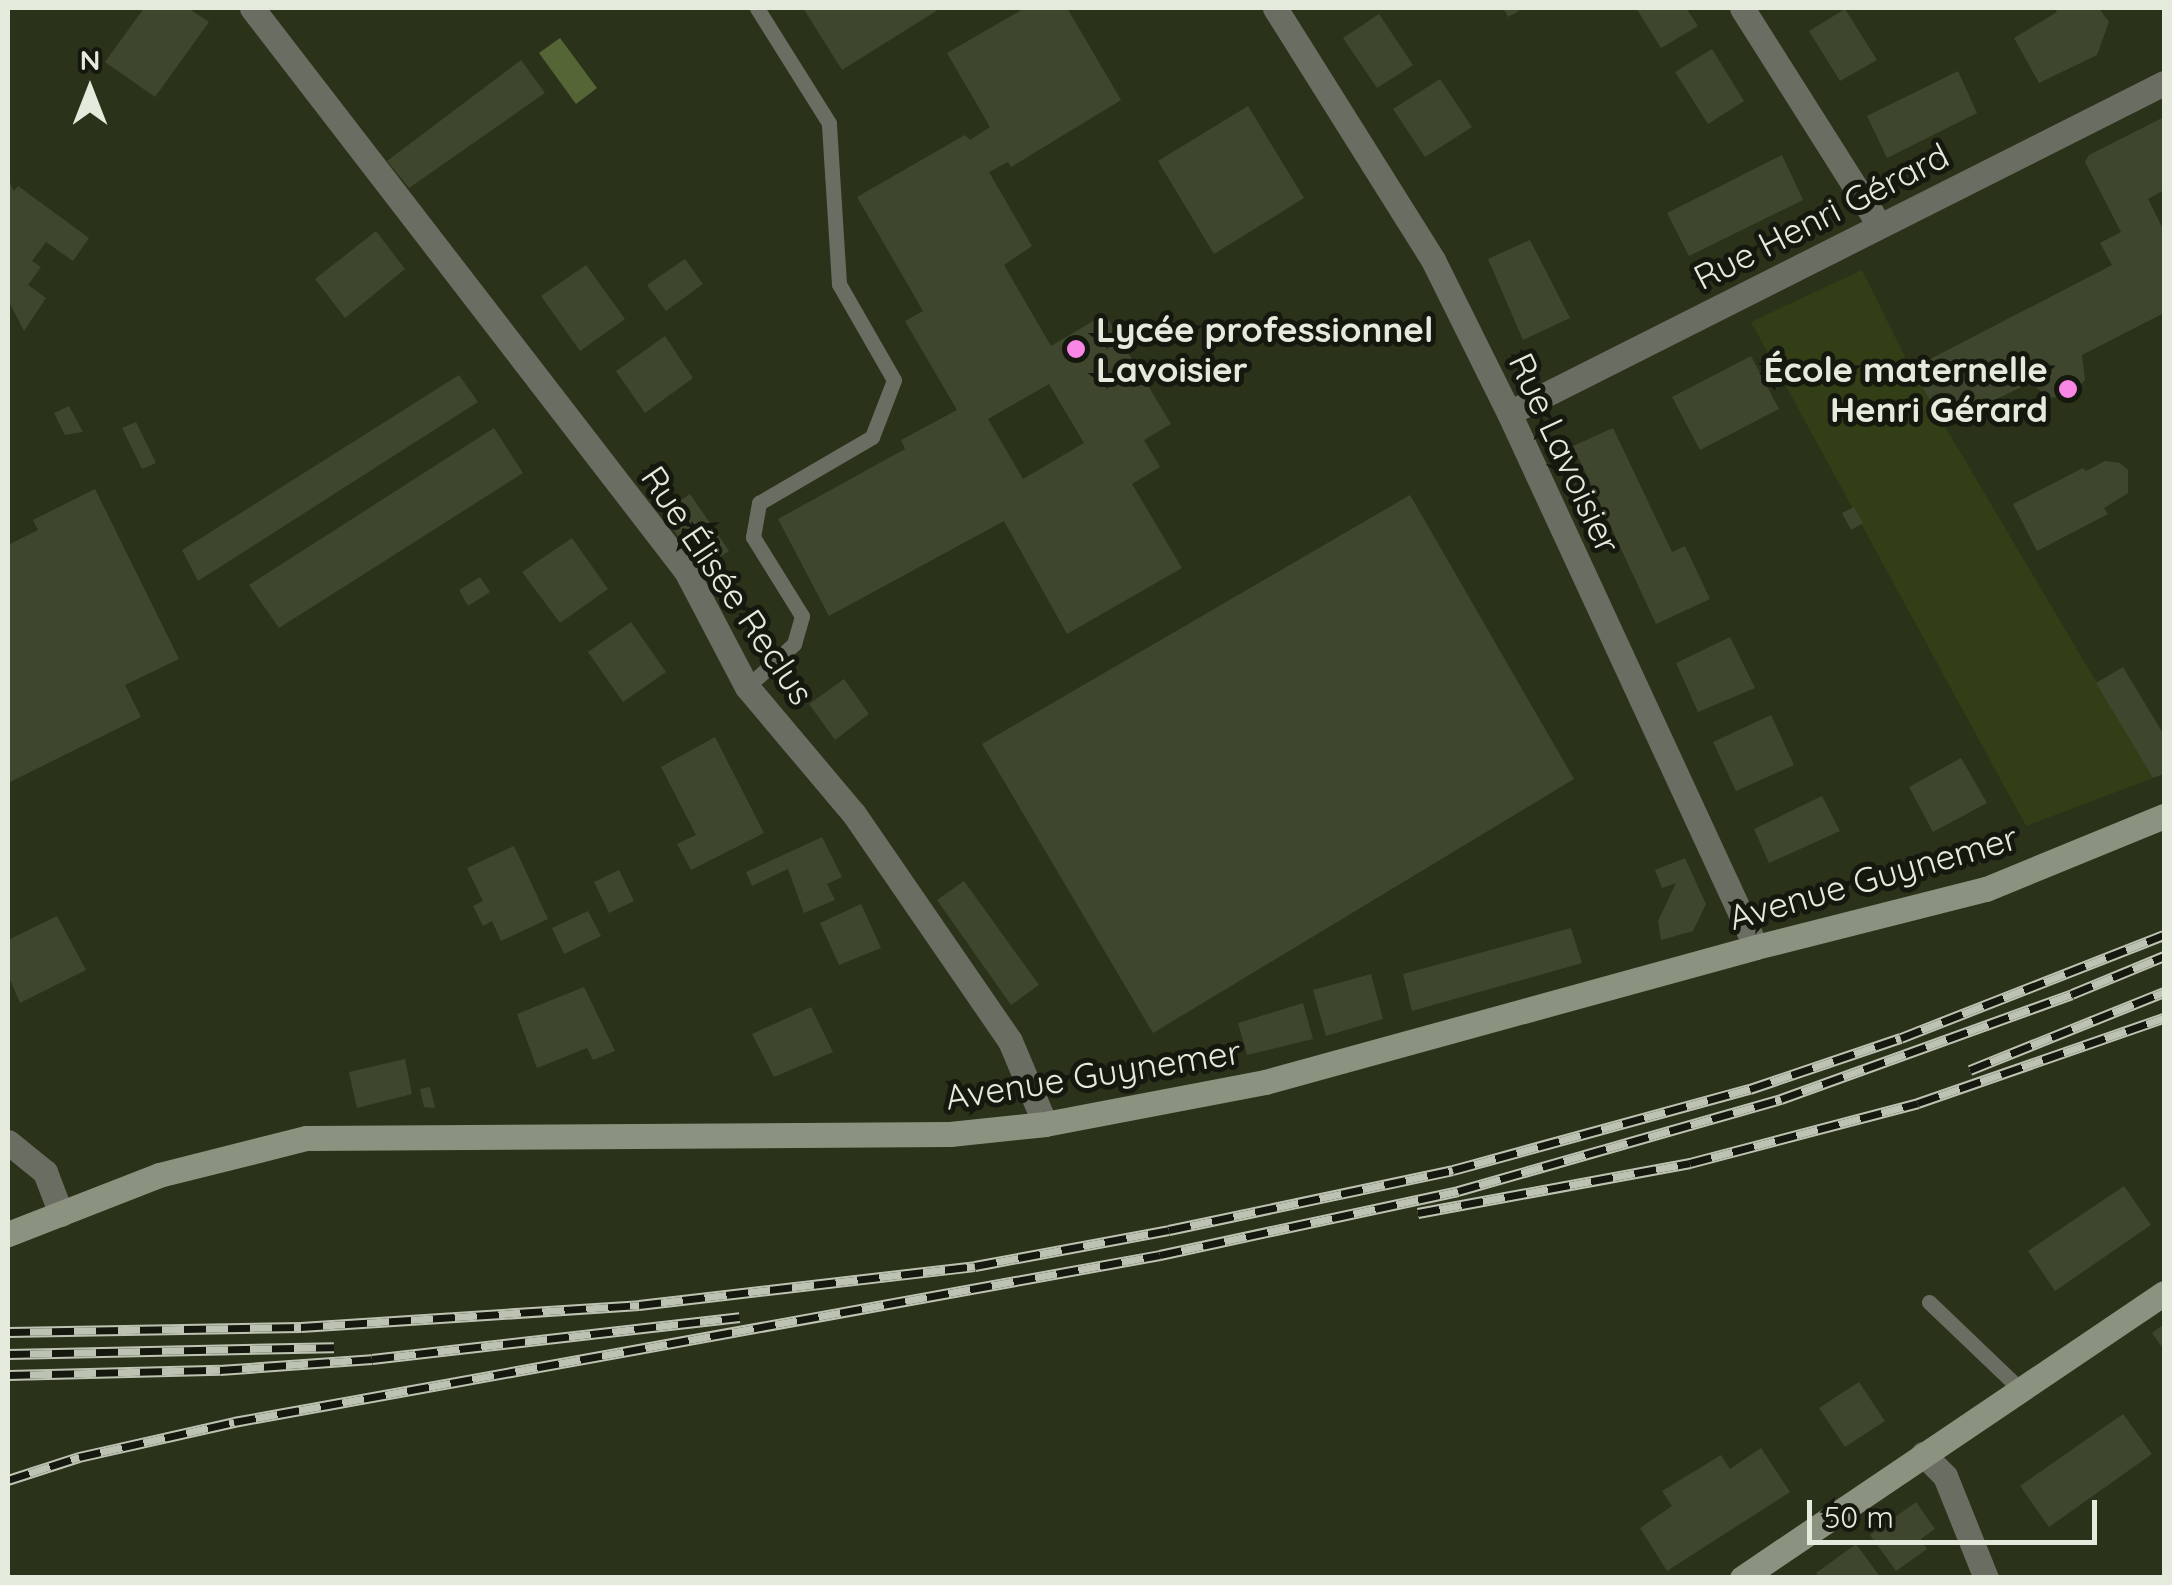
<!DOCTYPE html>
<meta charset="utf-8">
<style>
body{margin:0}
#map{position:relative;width:2172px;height:1585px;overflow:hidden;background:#2a321a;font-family:Quicksand,sans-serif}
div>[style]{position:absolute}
.green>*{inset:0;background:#323e15}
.water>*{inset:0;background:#566536}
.building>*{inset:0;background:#3e472e}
.lane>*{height:15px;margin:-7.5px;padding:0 7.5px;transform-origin:7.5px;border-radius:7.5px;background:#6a6e62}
.street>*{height:25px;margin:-12.5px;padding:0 12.5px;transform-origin:12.5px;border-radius:12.5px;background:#6a6e62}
.secondary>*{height:25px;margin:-12.5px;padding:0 12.5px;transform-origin:12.5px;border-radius:12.5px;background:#8b927f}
.rail>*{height:11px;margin-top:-5.5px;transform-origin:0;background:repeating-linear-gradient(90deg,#15180e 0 22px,#bcc3b2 0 44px);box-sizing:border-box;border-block:2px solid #bcc3b2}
.dots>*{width:28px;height:28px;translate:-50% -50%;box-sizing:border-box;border:5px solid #15180e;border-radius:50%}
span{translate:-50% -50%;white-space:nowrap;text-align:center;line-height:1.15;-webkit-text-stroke:10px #15180e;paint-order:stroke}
.street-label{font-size:35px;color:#e5ebdc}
.poi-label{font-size:35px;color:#e5ebdc;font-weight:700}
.left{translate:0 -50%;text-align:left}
.right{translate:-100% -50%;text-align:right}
.frame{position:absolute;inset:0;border:10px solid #e5ebdc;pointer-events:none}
.north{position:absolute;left:40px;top:40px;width:100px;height:100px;-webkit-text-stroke:8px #15180e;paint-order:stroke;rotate:0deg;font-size:28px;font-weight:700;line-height:40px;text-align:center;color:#e5ebdc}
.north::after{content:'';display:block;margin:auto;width:35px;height:45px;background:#e5ebdc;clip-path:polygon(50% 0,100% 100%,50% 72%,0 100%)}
.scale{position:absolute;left:1807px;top:1500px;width:290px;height:45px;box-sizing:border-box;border:5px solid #e5ebdc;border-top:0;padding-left:12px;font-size:30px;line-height:35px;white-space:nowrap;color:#e5ebdc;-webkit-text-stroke:8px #15180e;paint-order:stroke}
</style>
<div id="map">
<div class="green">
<i style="clip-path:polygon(1862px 270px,1911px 369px,2153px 778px,2026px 826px,1751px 322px)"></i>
</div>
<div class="water">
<i style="clip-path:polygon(560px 38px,597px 88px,576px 104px,539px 53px)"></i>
</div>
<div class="building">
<i style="clip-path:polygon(144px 8px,188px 8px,209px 22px,155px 97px,105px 62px)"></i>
<i style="clip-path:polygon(803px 8px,941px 8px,842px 70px)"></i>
<i style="clip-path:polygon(evenodd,1025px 8px,1067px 8px,1121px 100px,1011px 167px,1008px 162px,989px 172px,1032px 246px,1004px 265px,1051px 346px,1105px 314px,1171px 424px,1144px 440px,1160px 467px,1132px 484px,1182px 568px,1067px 634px,1004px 521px,829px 616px,778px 519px,905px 449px,901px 440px,957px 410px,905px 321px,923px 311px,857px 197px,965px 135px,970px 140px,990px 127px,947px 53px,1025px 8px,1049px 384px,1084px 443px,1023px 479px,988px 419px,1049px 384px)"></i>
<i style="clip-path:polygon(1503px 8px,1517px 8px,1519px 11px,1508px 17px)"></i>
<i style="clip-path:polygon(1636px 8px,1686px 8px,1698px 26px,1661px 48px)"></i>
<i style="clip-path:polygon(2054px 8px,2099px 8px,2109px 22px,2097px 55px,2039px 83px,2014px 38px,2057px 12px)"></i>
<i style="clip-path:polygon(1845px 9px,1877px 60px,1840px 81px,1809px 31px)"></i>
<i style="clip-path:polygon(1379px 14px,1413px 65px,1377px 88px,1343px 38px)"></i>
<i style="clip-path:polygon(1712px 49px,1744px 101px,1708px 124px,1675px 72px)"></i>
<i style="clip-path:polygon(521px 60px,545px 93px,409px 188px,387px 161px)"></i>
<i style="clip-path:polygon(1958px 71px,1977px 113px,1887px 158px,1867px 116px)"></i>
<i style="clip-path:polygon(1440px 79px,1472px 127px,1425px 157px,1393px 109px)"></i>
<i style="clip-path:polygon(1248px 106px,1304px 198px,1214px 254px,1158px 161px)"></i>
<i style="clip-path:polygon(2164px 117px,2164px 190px,2148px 199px,2164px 231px,2164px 313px,2082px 355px,2085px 380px,2072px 396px,2048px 398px,2031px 382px,1945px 425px,1911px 369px,2112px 265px,2100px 243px,2121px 232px,2085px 162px,2089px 155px)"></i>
<i style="clip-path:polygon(1782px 155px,1803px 200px,1689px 256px,1667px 213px)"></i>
<i style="clip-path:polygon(8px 179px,14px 191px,18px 186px,89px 238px,73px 261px,46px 242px,32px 261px,41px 267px,28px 285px,46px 298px,24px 331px,8px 300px)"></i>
<i style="clip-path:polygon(376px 231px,405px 269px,345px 318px,315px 279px)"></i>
<i style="clip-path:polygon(1530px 240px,1570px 318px,1523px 340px,1488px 259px)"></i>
<i style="clip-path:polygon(685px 259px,703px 284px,666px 311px,647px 285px)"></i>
<i style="clip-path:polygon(586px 265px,625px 319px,580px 351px,541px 296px)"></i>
<i style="clip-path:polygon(665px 336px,693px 378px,645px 413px,616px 371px)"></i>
<i style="clip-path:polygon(1751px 356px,1779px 409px,1700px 450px,1672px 397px)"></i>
<i style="clip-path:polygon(459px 375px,478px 402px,198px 581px,182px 550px)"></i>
<i style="clip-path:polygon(69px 406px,83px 432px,65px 435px,54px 413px)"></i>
<i style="clip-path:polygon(136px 422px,156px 463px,142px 469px,122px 428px)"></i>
<i style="clip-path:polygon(494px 428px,523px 473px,279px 628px,249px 585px)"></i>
<i style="clip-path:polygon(1613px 428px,1672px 552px,1685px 546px,1710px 599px,1656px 624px,1573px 446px)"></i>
<i style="clip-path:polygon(2105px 461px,2120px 463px,2128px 470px,2128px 493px,2104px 508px,2108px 514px,2037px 551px,2013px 504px,2083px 468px,2086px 471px)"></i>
<i style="clip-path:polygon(95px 489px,179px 659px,125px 685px,141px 717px,8px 783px,8px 545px,38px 530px,33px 520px)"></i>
<i style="clip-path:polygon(690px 494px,729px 551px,701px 570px,662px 513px)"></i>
<i style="clip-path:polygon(1410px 495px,1574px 779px,1153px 1033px,982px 744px)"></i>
<i style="clip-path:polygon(1854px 507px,1863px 523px,1851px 530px,1842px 513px)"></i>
<i style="clip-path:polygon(572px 538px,608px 589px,560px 623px,522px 572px)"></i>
<i style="clip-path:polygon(480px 577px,490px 592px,468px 606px,459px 590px)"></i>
<i style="clip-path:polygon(631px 622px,666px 672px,623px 702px,588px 652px)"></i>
<i style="clip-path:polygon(1730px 637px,1755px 688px,1698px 712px,1676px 663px)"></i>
<i style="clip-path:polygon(2123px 667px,2164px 735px,2164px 774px,2153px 778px,2096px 683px)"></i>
<i style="clip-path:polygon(844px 679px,869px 714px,835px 740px,809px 704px)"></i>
<i style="clip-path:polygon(1771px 715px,1794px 765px,1736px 791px,1713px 742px)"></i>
<i style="clip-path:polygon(715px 737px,764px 833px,691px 870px,677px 844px,696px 835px,661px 767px)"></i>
<i style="clip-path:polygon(1961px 758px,1987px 803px,1933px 832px,1909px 787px)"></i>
<i style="clip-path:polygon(1822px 796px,1840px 831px,1769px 863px,1754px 829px)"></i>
<i style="clip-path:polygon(822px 837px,842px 877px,827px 884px,835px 900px,804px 913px,788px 869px,752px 886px,746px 872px)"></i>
<i style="clip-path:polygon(514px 846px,548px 919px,501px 941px,492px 921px,483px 926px,473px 906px,483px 901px,467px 868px)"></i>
<i style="clip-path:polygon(1685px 858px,1706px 904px,1693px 931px,1661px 940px,1658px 921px,1676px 883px,1662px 888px,1655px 870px)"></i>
<i style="clip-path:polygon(619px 870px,634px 901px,609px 913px,594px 882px)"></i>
<i style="clip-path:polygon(964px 881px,1039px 985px,1011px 1005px,937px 900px)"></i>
<i style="clip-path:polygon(861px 904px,881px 948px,839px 965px,820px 923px)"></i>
<i style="clip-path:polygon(588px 911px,601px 936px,564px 954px,552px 928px)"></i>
<i style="clip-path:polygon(57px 916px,86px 970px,20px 1003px,8px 975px,8px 940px)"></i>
<i style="clip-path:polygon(1571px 928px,1582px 963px,1412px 1011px,1403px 974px)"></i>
<i style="clip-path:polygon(1371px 974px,1383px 1019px,1326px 1036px,1313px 990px)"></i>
<i style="clip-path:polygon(584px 987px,615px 1051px,593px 1060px,587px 1048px,537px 1068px,517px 1014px)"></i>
<i style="clip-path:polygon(1303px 1003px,1313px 1039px,1247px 1055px,1238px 1023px)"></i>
<i style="clip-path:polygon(811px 1007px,833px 1052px,774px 1077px,752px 1034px)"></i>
<i style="clip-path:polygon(405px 1059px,412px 1094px,357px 1108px,349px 1072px)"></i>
<i style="clip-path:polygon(430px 1087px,435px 1108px,424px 1107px,420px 1089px)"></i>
<i style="clip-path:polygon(2124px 1186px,2151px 1225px,2055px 1291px,2028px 1251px)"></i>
<i style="clip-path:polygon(2164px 1324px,2164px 1350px,2152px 1333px)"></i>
<i style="clip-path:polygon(1859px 1382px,1885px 1421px,1845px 1447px,1819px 1408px)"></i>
<i style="clip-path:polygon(2123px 1414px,2152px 1454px,2049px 1527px,2020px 1486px)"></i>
<i style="clip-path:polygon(1761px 1448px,1790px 1492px,1667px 1571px,1640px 1528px,1672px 1506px,1662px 1491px,1721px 1455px,1730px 1469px)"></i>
<i style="clip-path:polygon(1916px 1502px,1935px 1529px,1921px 1539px,1927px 1549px,1896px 1571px,1870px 1535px)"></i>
<i style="clip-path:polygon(1856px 1544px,1881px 1578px,1820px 1578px,1816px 1573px)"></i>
</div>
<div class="lane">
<i style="left:747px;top:687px;width:64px;rotate:-42.5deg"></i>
<i style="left:794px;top:644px;width:29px;rotate:-74deg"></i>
<i style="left:802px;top:616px;width:93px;rotate:-121.8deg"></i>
<i style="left:753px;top:537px;width:35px;rotate:-80deg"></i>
<i style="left:759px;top:503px;width:131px;rotate:-30.3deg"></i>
<i style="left:872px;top:437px;width:61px;rotate:-68.9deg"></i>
<i style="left:894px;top:380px;width:111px;rotate:-119.8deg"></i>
<i style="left:839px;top:284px;width:161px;rotate:-93.6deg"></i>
<i style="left:829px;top:123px;width:136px;rotate:-122.1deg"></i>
<i style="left:1929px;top:1302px;width:126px;rotate:43.7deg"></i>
</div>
<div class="street">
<i style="left:252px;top:8px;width:711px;rotate:52.37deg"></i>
<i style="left:686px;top:571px;width:131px;rotate:62.3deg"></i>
<i style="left:747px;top:687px;width:166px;rotate:49.9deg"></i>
<i style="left:854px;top:814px;width:275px;rotate:55.5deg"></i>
<i style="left:1010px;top:1041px;width:90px;rotate:67.1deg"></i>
<i style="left:1275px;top:8px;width:297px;rotate:57.9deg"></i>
<i style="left:1433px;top:260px;width:171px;rotate:63.6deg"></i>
<i style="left:1509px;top:413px;width:588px;rotate:65.18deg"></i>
<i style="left:1742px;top:8px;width:257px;rotate:57.7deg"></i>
<i style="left:1509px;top:413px;width:733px;rotate:-26.74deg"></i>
<i style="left:8px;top:1142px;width:48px;rotate:39deg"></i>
<i style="left:45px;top:1172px;width:45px;rotate:69.1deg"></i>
<i style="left:1923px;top:1454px;width:31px;rotate:45deg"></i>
<i style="left:1945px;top:1476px;width:110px;rotate:68.1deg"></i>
</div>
<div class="secondary">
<i style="left:8px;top:1234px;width:162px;rotate:-21.3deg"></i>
<i style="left:159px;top:1175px;width:152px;rotate:-14.1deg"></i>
<i style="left:306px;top:1138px;width:644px;rotate:-0.36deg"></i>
<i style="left:950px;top:1134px;width:96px;rotate:-6deg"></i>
<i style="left:1045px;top:1124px;width:224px;rotate:-10.8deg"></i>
<i style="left:1265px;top:1082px;width:509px;rotate:-15.37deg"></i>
<i style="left:1756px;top:947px;width:237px;rotate:-14.2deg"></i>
<i style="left:1986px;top:889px;width:192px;rotate:-22.3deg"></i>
<i style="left:1742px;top:1578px;width:509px;rotate:-34.03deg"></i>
</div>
<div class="rail">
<i style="left:1970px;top:1070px;width:209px;rotate:-21.9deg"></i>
<i style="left:1418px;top:1213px;width:277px;rotate:-10.4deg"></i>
<i style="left:1690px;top:1163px;width:236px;rotate:-14.7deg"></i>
<i style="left:1918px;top:1103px;width:260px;rotate:-19.1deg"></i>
<i style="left:8px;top:1332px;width:293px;rotate:-1deg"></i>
<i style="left:301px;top:1327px;width:339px;rotate:-3.7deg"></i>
<i style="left:639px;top:1305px;width:338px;rotate:-6.6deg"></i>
<i style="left:975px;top:1266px;width:197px;rotate:-10.5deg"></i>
<i style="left:1169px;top:1230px;width:290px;rotate:-11.9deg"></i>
<i style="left:1453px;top:1170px;width:308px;rotate:-15.3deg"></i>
<i style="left:1750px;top:1089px;width:159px;rotate:-18.7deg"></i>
<i style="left:1901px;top:1038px;width:282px;rotate:-21.4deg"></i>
<i style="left:8px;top:1354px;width:326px;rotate:-1.2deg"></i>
<i style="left:8px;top:1375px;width:212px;rotate:-1.4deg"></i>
<i style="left:220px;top:1370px;width:152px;rotate:-4.1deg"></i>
<i style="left:372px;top:1359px;width:370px;rotate:-6.5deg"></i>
<i style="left:8px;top:1480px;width:75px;rotate:-17.9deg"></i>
<i style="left:79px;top:1457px;width:159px;rotate:-12.7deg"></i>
<i style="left:234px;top:1422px;width:941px;rotate:-10.22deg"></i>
<i style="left:1160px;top:1255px;width:305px;rotate:-12.1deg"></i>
<i style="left:1458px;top:1191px;width:336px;rotate:-15.9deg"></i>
<i style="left:1781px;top:1099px;width:309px;rotate:-19.8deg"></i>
<i style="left:2072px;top:994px;width:100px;rotate:-22.4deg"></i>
</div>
<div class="dots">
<i style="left:1076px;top:349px;background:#fa87e7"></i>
<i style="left:2068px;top:389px;background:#fa87e7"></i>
</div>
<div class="street-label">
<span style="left:1821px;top:216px;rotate:-27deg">Rue Henri Gérard</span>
<span style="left:1565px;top:453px;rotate:65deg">Rue Lavoisier</span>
<span style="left:728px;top:585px;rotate:56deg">Rue Élisée Reclus</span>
<span style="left:1873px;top:877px;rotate:-16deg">Avenue Guynemer</span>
<span style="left:1093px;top:1074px;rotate:-9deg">Avenue Guynemer</span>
</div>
<div class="poi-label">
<span class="left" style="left:1096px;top:349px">Lycée professionnel<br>Lavoisier</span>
<span class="right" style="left:2048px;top:389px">École maternelle<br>Henri Gérard</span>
</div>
<div class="frame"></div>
<div class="north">N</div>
<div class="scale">50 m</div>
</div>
